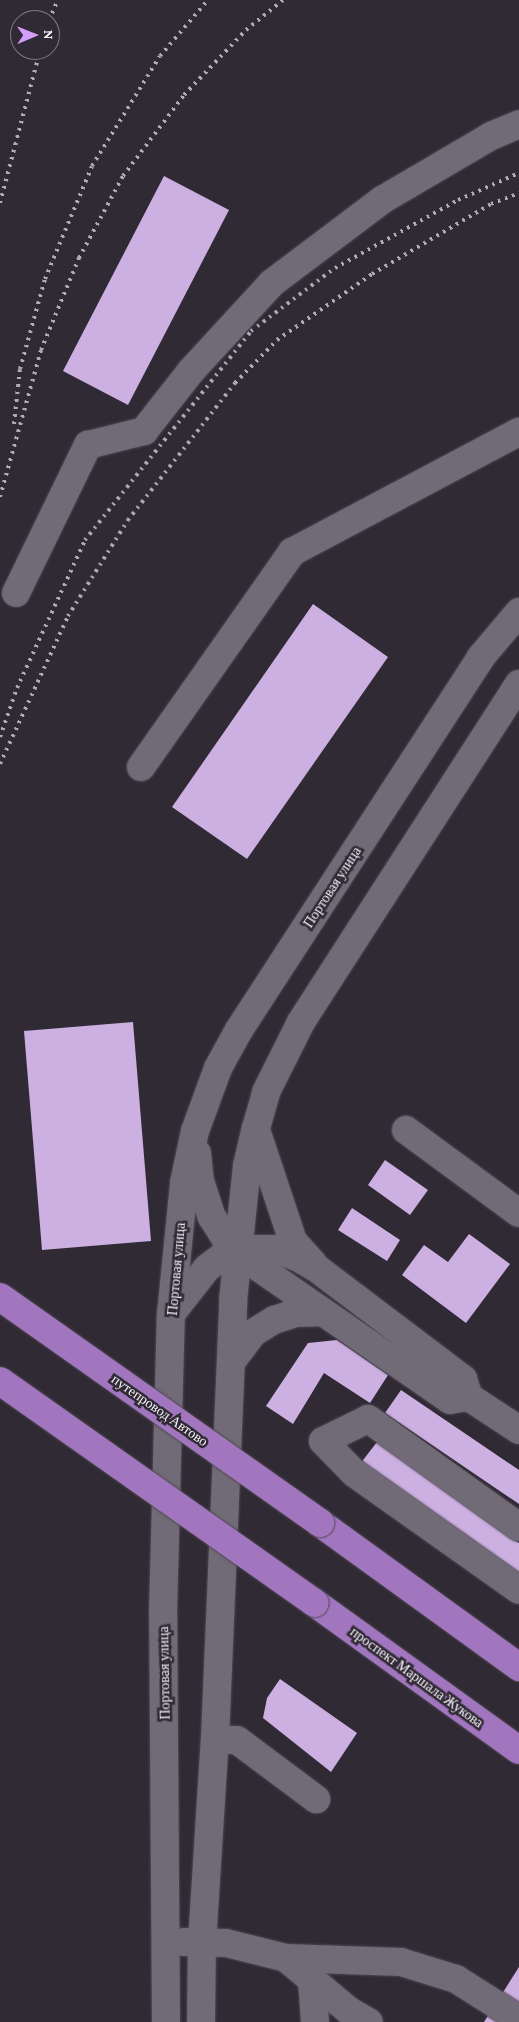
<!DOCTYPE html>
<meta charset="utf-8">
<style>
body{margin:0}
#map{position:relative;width:519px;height:2022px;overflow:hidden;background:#302a35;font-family:"Crimson Pro",serif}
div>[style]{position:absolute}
.building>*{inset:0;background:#cdb0e2}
.roads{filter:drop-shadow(0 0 1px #4e4852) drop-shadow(0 0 1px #4e4852)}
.minor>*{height:28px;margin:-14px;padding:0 14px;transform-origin:14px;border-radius:14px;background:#716a77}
.major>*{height:28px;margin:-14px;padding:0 14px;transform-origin:14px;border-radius:14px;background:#a276bf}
.rail>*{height:4px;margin-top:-2px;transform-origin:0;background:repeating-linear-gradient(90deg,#b0abb4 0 2.5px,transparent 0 7.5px)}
.bridges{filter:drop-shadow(0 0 1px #4e4852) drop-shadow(0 0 1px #4e4852)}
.major-bridge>*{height:28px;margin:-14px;padding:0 14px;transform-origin:14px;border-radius:14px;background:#a276bf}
span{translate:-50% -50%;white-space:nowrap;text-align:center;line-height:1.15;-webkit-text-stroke:5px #302a35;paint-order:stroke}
.street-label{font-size:14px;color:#f7f3fb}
.north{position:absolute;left:10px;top:10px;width:50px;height:50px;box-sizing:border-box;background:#302a35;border:1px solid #807a84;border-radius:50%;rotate:89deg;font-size:14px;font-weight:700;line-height:20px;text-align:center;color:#f7f3fb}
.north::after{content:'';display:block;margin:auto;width:18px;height:22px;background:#d49cfb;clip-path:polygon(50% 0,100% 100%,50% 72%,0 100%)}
</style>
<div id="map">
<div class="building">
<i style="clip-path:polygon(164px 176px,229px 210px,128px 405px,63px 371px)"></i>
<i style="clip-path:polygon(313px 604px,388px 657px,247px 859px,172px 807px)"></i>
<i style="clip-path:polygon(133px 1022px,151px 1241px,42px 1250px,24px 1031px)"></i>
<i style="clip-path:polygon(385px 1160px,428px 1190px,410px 1215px,368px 1185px)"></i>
<i style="clip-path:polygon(352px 1208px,400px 1240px,387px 1261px,338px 1230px)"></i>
<i style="clip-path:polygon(469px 1234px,510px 1264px,466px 1323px,402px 1275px,424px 1245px,448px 1262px)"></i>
<i style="clip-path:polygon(337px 1340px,388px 1375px,370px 1403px,324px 1373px,293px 1424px,266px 1406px,308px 1343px)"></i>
<i style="clip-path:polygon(401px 1390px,519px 1470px,519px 1504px,385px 1413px)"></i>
<i style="clip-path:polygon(377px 1442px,519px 1543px,519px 1578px,360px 1464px)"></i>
<i style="clip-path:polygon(280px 1679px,357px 1733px,331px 1772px,263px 1718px,267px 1698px)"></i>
<i style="clip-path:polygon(519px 1967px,519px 2022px,484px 2022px)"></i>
</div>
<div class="roads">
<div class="minor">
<i style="left:16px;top:593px;width:165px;rotate:-64.1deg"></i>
<i style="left:88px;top:445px;width:58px;rotate:-14deg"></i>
<i style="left:144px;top:431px;width:76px;rotate:-51.9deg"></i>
<i style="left:191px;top:371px;width:120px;rotate:-47.4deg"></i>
<i style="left:272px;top:283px;width:138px;rotate:-37deg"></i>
<i style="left:382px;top:200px;width:126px;rotate:-30.4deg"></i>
<i style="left:491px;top:136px;width:30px;rotate:-23deg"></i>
<i style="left:141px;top:767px;width:263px;rotate:-54.9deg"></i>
<i style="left:292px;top:552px;width:257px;rotate:-27.9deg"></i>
<i style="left:256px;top:1130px;width:117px;rotate:71.6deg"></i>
<i style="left:293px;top:1241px;width:30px;rotate:48deg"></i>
<i style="left:406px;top:1130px;width:140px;rotate:36.3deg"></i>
<i style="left:197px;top:1153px;width:28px;rotate:84deg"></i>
<i style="left:200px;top:1181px;width:38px;rotate:72deg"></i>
<i style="left:212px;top:1217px;width:38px;rotate:58deg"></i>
<i style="left:232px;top:1249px;width:265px;rotate:34.7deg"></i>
<i style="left:450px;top:1400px;width:19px;rotate:-9deg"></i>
<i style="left:171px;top:1314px;width:58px;rotate:-52deg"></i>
<i style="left:207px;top:1268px;width:31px;rotate:-37deg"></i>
<i style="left:232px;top:1249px;width:41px"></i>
<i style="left:273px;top:1249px;width:23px;rotate:18deg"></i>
<i style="left:295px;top:1256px;width:28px;rotate:30deg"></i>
<i style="left:319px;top:1270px;width:181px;rotate:37.1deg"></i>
<i style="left:463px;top:1379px;width:19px;rotate:72deg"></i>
<i style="left:469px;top:1397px;width:60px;rotate:33.4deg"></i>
<i style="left:231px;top:1362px;width:36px;rotate:-53deg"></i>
<i style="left:253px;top:1333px;width:25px;rotate:-32deg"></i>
<i style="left:274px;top:1320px;width:23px;rotate:-18deg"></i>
<i style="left:296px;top:1313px;width:24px;rotate:-2deg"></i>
<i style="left:519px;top:1527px;width:186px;rotate:-144.4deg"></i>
<i style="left:368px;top:1419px;width:50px;rotate:153.9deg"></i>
<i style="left:323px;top:1441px;width:45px;rotate:45.9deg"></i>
<i style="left:354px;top:1473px;width:202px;rotate:35.3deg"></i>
<i style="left:215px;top:1739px;width:22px;rotate:3deg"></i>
<i style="left:237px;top:1740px;width:99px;rotate:36.8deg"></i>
<i style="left:184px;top:1942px;width:42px;rotate:1.4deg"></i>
<i style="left:226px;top:1943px;width:62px;rotate:14deg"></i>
<i style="left:286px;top:1958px;width:81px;rotate:40deg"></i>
<i style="left:348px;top:2010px;width:24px;rotate:30deg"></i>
<i style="left:286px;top:1958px;width:115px;rotate:2deg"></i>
<i style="left:401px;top:1962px;width:58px;rotate:17.2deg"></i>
<i style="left:456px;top:1979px;width:75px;rotate:32.4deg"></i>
<i style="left:312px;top:1980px;width:42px;rotate:85.9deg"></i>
<i style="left:166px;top:2022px;width:408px;rotate:-90.4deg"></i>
<i style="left:163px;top:1614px;width:300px;rotate:-88.5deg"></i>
<i style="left:171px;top:1314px;width:132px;rotate:-84.3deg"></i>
<i style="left:184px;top:1183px;width:53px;rotate:-78.1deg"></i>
<i style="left:195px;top:1131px;width:67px;rotate:-69.9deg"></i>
<i style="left:218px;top:1068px;width:43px;rotate:-61.1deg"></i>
<i style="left:239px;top:1030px;width:445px;rotate:-57deg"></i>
<i style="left:481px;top:657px;width:59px;rotate:-49.8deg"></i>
<i style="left:201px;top:2022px;width:79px;rotate:-89.3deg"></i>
<i style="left:202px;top:1943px;width:204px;rotate:-86.4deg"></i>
<i style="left:215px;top:1739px;width:438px;rotate:-87.6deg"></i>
<i style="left:233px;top:1301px;width:136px;rotate:-84.1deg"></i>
<i style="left:247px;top:1166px;width:39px;rotate:-77deg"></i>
<i style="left:256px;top:1128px;width:37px;rotate:-74deg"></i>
<i style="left:266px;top:1092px;width:78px;rotate:-63.4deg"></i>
<i style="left:301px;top:1022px;width:402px;rotate:-57.2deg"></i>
</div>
<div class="major">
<i style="left:320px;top:1523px;width:246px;rotate:35.9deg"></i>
<i style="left:315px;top:1603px;width:251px;rotate:35.8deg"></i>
</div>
</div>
<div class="rail">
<i style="left:49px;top:20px;width:22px;rotate:-66deg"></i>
<i style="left:0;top:203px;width:158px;rotate:-75.3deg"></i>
<i style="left:14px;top:424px;width:55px;rotate:-83.8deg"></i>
<i style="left:20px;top:369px;width:93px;rotate:-74.5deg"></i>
<i style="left:45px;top:279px;width:122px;rotate:-67.4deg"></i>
<i style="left:92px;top:166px;width:129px;rotate:-58.3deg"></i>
<i style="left:160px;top:56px;width:74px;rotate:-49.4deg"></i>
<i style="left:0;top:497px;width:153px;rotate:-74.4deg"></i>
<i style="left:41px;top:350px;width:100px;rotate:-67.6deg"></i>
<i style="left:79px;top:258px;width:93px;rotate:-61.8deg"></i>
<i style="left:123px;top:176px;width:101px;rotate:-53deg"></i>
<i style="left:184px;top:95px;width:90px;rotate:-46.4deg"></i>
<i style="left:246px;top:30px;width:48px;rotate:-39deg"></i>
<i style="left:0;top:737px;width:52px;rotate:-70.9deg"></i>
<i style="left:17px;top:688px;width:163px;rotate:-65.3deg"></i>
<i style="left:85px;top:540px;width:267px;rotate:-51.5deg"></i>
<i style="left:251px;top:331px;width:105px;rotate:-36.9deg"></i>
<i style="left:335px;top:268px;width:141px;rotate:-28.9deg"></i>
<i style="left:458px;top:200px;width:67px;rotate:-23.9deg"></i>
<i style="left:0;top:764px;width:163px;rotate:-65.3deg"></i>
<i style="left:68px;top:616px;width:113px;rotate:-58deg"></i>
<i style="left:128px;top:520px;width:174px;rotate:-52deg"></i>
<i style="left:235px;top:383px;width:60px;rotate:-45.7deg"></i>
<i style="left:277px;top:340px;width:116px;rotate:-34.8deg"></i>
<i style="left:372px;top:274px;width:138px;rotate:-30.5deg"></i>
<i style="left:491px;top:204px;width:30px;rotate:-21deg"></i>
</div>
<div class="bridges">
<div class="major-bridge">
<i style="left:0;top:1297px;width:392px;rotate:35.2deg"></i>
<i style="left:0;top:1381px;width:385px;rotate:35.2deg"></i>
</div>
</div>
<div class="street-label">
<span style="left:332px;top:887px;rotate:-57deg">Портовая улица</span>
<span style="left:176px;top:1269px;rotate:-85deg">Портовая улица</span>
<span style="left:160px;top:1410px;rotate:35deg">путепровод Автово</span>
<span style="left:164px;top:1673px;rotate:-91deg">Портовая улица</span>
<span style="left:417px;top:1677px;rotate:36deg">проспект Маршала Жукова</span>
</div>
<div class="north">N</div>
</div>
